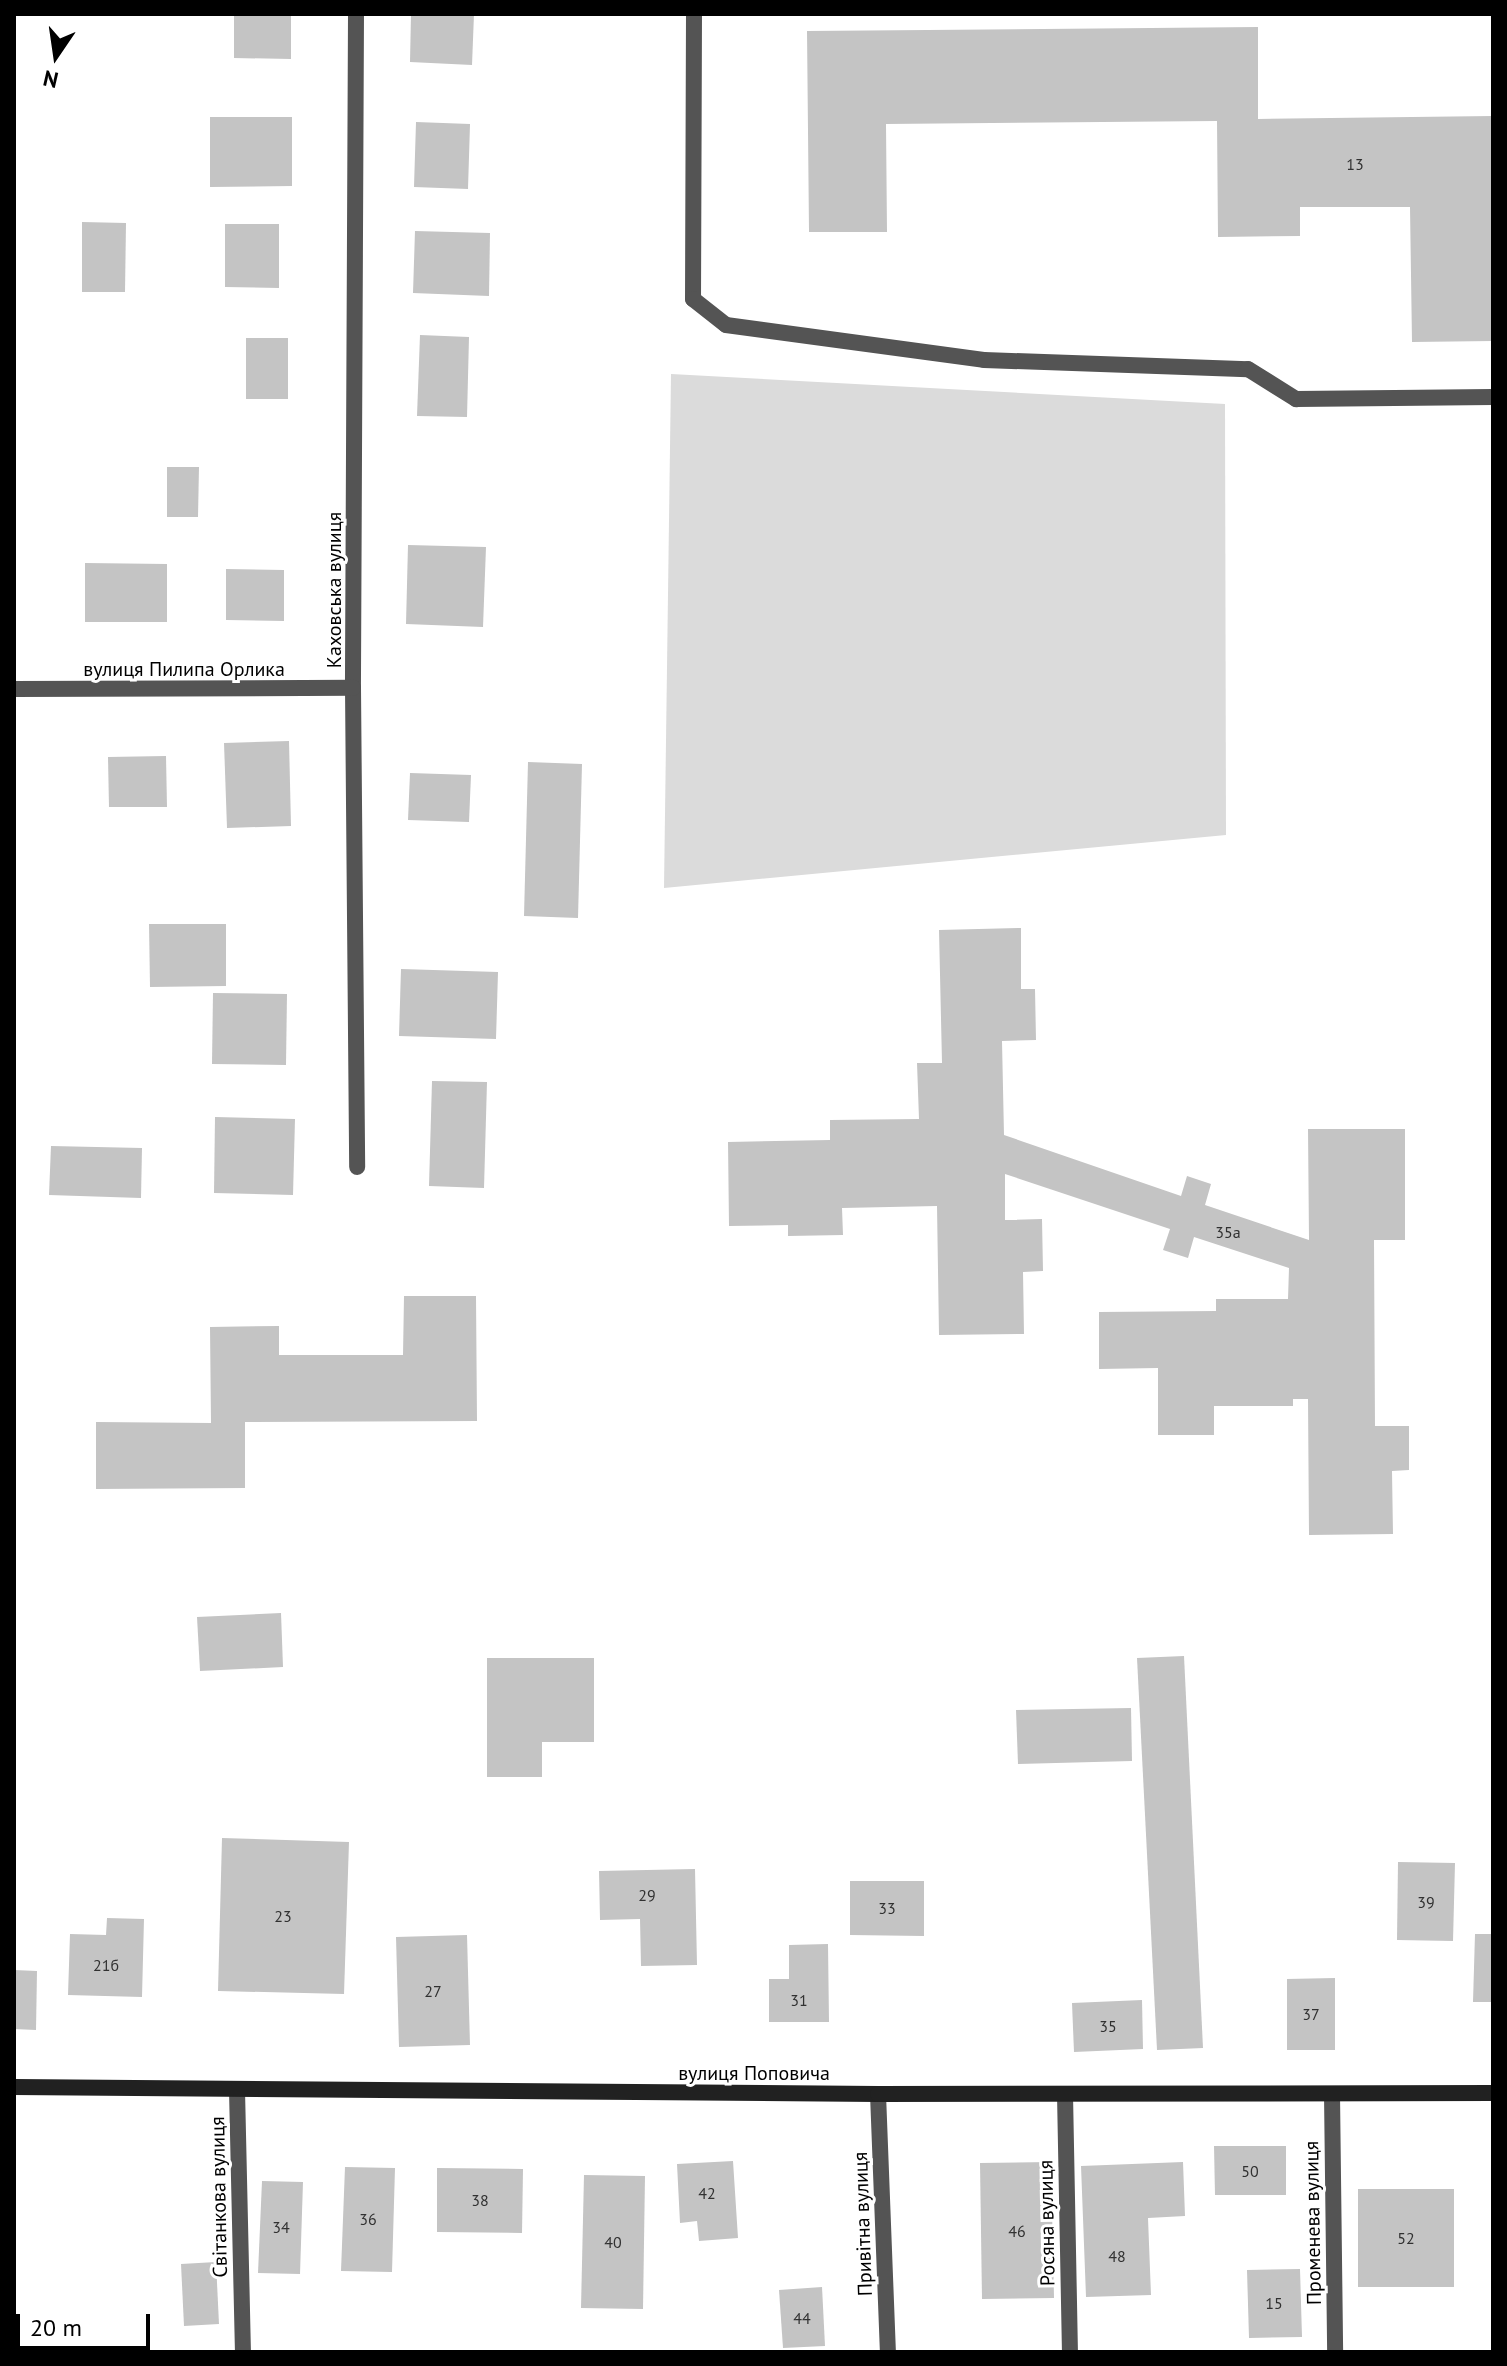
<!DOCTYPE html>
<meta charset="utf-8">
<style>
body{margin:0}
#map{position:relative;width:1507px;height:2366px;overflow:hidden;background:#fff;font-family:"PT Sans",sans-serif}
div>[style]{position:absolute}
.green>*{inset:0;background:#dbdbdb}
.building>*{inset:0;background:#c4c4c4}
.lane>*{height:16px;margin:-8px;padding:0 8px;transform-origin:8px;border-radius:8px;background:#545454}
.street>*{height:16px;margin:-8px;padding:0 8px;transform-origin:8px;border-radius:8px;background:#545454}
.secondary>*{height:16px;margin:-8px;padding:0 8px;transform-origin:8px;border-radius:8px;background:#212121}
span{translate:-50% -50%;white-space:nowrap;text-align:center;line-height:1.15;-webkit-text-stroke:6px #fff;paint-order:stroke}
.number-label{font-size:16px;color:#313131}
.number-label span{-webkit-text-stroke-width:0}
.street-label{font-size:20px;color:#000}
.frame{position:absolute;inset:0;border:16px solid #000;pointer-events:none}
.north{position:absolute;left:16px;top:16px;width:80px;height:80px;-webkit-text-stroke:6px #fff;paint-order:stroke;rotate:193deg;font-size:22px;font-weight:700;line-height:32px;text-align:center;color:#000}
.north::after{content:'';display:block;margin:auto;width:28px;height:36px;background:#000;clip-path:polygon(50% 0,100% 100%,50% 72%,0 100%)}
.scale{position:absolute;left:16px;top:2314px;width:134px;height:36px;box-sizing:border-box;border:4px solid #000;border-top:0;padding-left:10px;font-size:24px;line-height:28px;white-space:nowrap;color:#000;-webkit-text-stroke:6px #fff;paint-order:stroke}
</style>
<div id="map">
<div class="green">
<i style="clip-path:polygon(671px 374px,1225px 404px,1226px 835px,664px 888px)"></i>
</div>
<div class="building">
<i style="clip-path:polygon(234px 14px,291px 14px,291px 59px,234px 58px)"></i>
<i style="clip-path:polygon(411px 14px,474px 14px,472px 65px,410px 62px)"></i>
<i style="clip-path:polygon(1258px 27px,1258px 119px,1493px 116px,1493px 341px,1412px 342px,1410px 207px,1300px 207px,1300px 236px,1218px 237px,1217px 121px,886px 124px,887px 232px,809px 232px,807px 31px)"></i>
<i style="clip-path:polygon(210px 117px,292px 117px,292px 186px,210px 187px)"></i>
<i style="clip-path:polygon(416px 122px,470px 124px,468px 189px,414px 187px)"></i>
<i style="clip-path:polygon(82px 222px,126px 223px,125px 292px,82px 292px)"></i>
<i style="clip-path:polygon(225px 224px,279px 224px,279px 288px,225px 287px)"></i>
<i style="clip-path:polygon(415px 231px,490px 233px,489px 296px,413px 293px)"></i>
<i style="clip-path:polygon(420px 335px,469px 337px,467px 417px,417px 416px)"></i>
<i style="clip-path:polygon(246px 338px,288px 338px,288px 399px,246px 399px)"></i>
<i style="clip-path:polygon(167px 467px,199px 467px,198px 517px,167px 517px)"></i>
<i style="clip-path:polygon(408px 545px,486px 547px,483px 627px,406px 624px)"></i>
<i style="clip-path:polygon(85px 563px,167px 564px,167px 622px,85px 622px)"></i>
<i style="clip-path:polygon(226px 569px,284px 570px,284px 621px,226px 620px)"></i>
<i style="clip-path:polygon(289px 741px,291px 826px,227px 828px,224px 743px)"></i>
<i style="clip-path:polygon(166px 756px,167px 807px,109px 807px,108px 757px)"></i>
<i style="clip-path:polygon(528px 762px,582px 764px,578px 918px,524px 916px)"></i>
<i style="clip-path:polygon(410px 773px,471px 775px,469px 822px,408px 820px)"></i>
<i style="clip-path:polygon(149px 924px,226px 924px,226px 986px,150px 987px)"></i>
<i style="clip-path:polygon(1021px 928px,1021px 989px,1035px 989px,1036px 1040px,1002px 1041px,1004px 1135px,1181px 1196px,1187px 1176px,1211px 1184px,1205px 1205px,1309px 1240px,1308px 1129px,1405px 1129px,1405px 1240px,1374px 1240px,1375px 1426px,1409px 1426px,1409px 1470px,1392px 1471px,1393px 1534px,1309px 1535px,1308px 1399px,1293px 1399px,1293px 1406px,1214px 1406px,1214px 1435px,1158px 1435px,1158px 1368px,1099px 1369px,1099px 1312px,1216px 1311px,1216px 1299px,1288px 1299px,1289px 1268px,1194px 1237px,1188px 1258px,1163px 1250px,1170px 1229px,1005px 1174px,1005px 1220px,1042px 1219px,1043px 1271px,1023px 1272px,1024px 1334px,939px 1335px,937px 1206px,842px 1208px,843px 1235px,788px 1236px,788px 1225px,729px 1226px,728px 1142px,830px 1140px,830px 1120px,919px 1119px,917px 1063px,942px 1063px,939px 930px)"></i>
<i style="clip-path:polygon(401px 969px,498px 972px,496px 1039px,399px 1036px)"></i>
<i style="clip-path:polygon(213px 993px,287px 994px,286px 1065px,212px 1064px)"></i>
<i style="clip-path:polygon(432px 1081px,487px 1082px,484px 1188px,429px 1186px)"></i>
<i style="clip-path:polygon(215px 1117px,295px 1119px,293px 1195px,214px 1193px)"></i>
<i style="clip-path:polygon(51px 1146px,142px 1148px,141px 1198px,49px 1195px)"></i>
<i style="clip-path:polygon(404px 1296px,476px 1296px,477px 1421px,245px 1422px,245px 1488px,96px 1489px,96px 1422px,211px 1423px,210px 1327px,279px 1326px,279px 1355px,403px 1355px)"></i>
<i style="clip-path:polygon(281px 1613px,283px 1667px,200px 1671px,197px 1617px)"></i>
<i style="clip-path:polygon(1184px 1656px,1203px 2048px,1157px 2050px,1137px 1658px)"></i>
<i style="clip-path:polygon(487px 1658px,594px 1658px,594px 1742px,542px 1742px,542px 1777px,487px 1777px)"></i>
<i style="clip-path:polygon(1131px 1708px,1132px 1761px,1018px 1764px,1016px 1710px)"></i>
<i style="clip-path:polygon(222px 1838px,349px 1842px,344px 1994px,218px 1991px)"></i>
<i style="clip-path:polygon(1398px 1862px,1455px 1863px,1453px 1941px,1397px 1940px)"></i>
<i style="clip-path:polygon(695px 1869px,697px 1965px,641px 1966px,640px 1919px,600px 1920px,599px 1871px)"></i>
<i style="clip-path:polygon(850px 1881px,924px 1881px,924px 1936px,850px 1935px)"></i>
<i style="clip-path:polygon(107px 1918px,144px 1919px,142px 1997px,68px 1995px,70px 1934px,106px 1935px)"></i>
<i style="clip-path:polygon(1475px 1934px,1493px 1934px,1493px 2002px,1473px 2002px)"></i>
<i style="clip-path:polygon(467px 1935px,470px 2045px,399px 2047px,396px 1937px)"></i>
<i style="clip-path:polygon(828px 1944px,829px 2022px,769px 2022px,769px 1979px,789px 1979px,789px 1945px)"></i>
<i style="clip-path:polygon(14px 1970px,37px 1971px,36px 2030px,14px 2029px)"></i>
<i style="clip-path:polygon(1335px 1978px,1335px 2050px,1287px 2050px,1287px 1979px)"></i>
<i style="clip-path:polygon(1142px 2000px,1143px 2049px,1074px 2052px,1072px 2003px)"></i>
<i style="clip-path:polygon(1214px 2146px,1286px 2146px,1286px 2195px,1215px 2195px)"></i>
<i style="clip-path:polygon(733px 2161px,738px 2238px,699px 2241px,697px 2221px,680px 2223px,677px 2164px)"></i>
<i style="clip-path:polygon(1051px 2162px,1054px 2298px,982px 2299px,980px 2163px)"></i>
<i style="clip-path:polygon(1183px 2162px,1185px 2216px,1148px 2218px,1151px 2295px,1086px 2297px,1081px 2166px)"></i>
<i style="clip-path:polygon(345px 2167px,395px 2168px,392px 2272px,341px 2271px)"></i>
<i style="clip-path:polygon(437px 2168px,523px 2169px,522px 2233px,437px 2232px)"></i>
<i style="clip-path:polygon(584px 2175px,645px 2176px,643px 2309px,581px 2308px)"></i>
<i style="clip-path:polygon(262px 2181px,303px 2182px,300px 2274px,258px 2273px)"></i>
<i style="clip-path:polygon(1358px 2189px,1454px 2189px,1454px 2287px,1358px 2287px)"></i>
<i style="clip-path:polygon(216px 2262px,219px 2324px,184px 2326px,181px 2264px)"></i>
<i style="clip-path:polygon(1300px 2269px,1302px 2337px,1249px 2338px,1247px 2270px)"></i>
<i style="clip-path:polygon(822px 2287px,825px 2346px,783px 2348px,779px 2290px)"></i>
</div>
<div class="lane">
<i style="left:694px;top:14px;width:285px;rotate:90.2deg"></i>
<i style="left:693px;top:299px;width:42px;rotate:38.2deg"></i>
<i style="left:726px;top:325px;width:260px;rotate:7.7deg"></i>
<i style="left:984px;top:360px;width:264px;rotate:2deg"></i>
<i style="left:1248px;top:369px;width:57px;rotate:32deg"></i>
<i style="left:1296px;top:399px;width:197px;rotate:-0.6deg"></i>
</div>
<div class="street">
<i style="left:356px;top:14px;width:674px;rotate:90.26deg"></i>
<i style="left:353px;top:688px;width:479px;rotate:89.5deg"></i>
<i style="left:14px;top:689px;width:339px;rotate:-0.2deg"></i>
<i style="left:237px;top:2090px;width:262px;rotate:88.7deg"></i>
<i style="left:878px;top:2094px;width:258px;rotate:87.8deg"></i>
<i style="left:1065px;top:2094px;width:258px;rotate:88.9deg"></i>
<i style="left:1332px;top:2094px;width:258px;rotate:89.3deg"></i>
</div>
<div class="secondary">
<i style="left:14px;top:2087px;width:864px;rotate:0.46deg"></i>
<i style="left:878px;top:2094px;width:615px;rotate:-0.09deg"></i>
</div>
<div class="number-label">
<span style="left:1355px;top:164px">13</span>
<span style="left:1228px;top:1232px">35а</span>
<span style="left:647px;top:1895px">29</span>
<span style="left:1426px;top:1902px">39</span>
<span style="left:887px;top:1908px">33</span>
<span style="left:283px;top:1916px">23</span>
<span style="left:106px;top:1965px">21б</span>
<span style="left:433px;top:1991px">27</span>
<span style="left:799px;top:2000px">31</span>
<span style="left:1311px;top:2014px">37</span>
<span style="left:1108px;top:2026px">35</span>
<span style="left:1250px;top:2171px">50</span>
<span style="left:707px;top:2193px">42</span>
<span style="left:480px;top:2200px">38</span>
<span style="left:368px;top:2219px">36</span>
<span style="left:281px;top:2227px">34</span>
<span style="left:1017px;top:2231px">46</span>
<span style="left:1406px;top:2238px">52</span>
<span style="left:613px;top:2242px">40</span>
<span style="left:1117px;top:2256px">48</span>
<span style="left:1274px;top:2303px">15</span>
<span style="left:802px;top:2318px">44</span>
</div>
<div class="street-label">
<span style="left:334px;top:590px;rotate:-90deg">Каховська вулиця</span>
<span style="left:184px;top:669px">вулиця Пилипа Орлика</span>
<span style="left:754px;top:2073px">вулиця Поповича</span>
<span style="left:219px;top:2197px;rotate:-91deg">Світанкова вулиця</span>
<span style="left:1047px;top:2223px;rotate:-91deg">Росяна вулиця</span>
<span style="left:1313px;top:2223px;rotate:-91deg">Променева вулиця</span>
<span style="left:863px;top:2224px;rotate:-92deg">Привітна вулиця</span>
</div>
<div class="frame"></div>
<div class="north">N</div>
<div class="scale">20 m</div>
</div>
